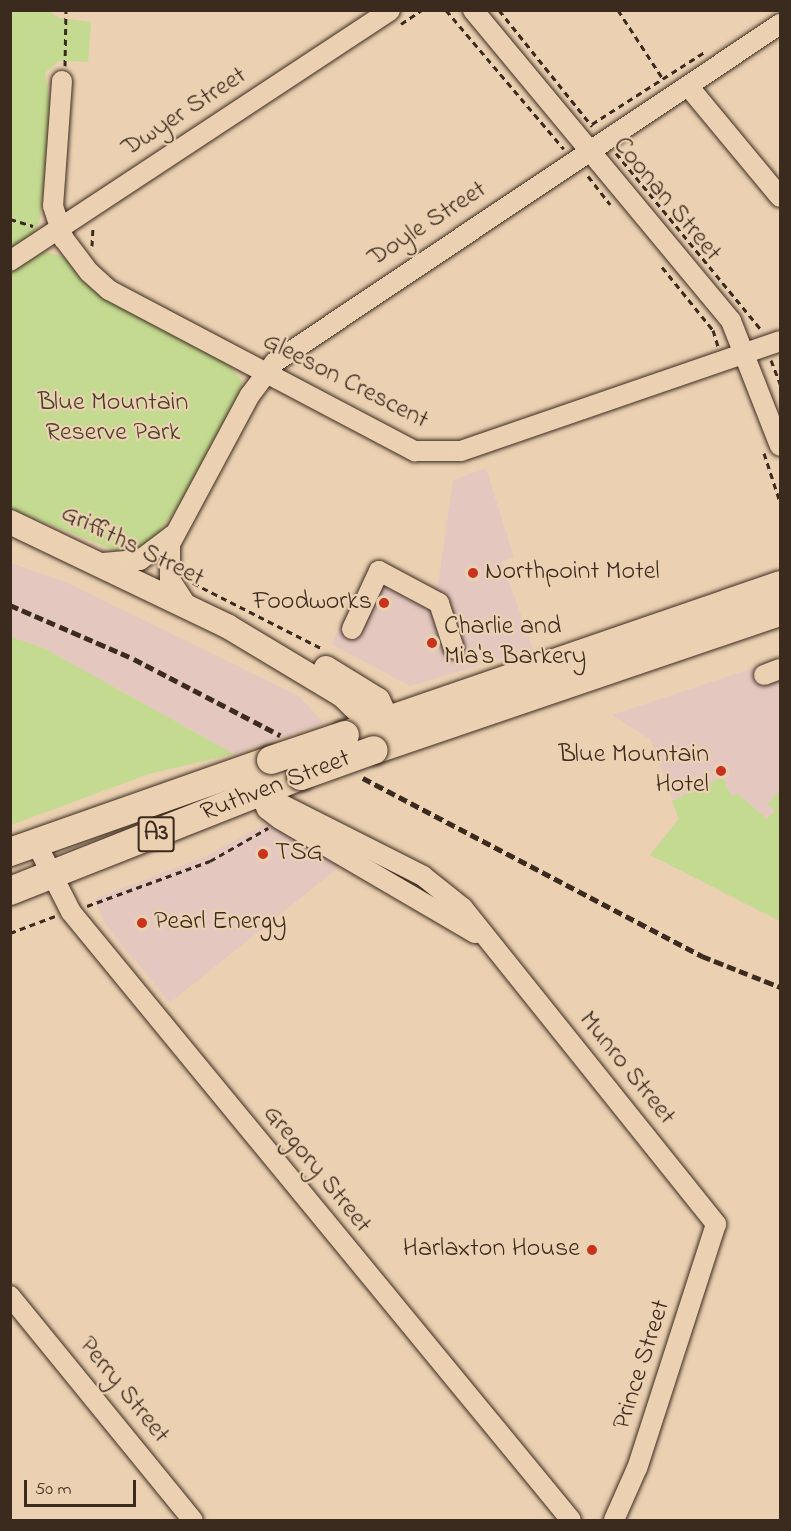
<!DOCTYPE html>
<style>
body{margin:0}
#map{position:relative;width:791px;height:1531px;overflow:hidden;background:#ebd1b2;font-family:"Indie Flower",sans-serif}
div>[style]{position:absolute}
.built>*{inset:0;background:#e4c8c0}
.green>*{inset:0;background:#c4da90}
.path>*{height:3px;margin-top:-1.5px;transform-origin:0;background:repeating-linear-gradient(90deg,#3b2a1e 0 6px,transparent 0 10.5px)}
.roads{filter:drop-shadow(0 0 2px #3b2a1e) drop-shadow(0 0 2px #3b2a1e)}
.minor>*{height:20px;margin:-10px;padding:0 10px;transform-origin:10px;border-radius:10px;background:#ebd1b2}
.major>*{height:24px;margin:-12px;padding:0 12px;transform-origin:12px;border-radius:12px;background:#ebd1b2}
.highway>*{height:28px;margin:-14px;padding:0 14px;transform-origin:14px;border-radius:14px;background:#ebd1b2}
.rail>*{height:4.5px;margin-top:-2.25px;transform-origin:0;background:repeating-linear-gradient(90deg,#3b2a1e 0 9px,transparent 0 13.5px)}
.bridges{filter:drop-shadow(0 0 2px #3b2a1e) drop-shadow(0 0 2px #3b2a1e)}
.highway-bridge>*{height:28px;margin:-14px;padding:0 14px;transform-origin:14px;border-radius:14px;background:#ebd1b2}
.dots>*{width:16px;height:16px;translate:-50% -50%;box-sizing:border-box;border:3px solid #ebd1b2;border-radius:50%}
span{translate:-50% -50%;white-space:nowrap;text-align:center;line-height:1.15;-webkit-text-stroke:4.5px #ebd1b2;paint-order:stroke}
.shield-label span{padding:2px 4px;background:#ebd1b2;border:2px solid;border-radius:4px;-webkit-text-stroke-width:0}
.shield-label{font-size:24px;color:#3b2a1e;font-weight:700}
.street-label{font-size:26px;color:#3b2a1e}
.park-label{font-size:26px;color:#493c29}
.poi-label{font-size:26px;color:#3b2a1e}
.left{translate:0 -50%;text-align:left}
.right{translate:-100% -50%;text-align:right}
.frame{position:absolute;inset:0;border:12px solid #3b2a1e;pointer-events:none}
.scale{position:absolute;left:24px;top:1480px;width:112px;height:27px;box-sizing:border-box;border:3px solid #3b2a1e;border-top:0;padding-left:8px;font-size:18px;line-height:21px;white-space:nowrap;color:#3b2a1e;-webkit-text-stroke:4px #ebd1b2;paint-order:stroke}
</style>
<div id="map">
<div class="built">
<i style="clip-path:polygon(486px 468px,514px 557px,502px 562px,533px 649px,410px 686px,331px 644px,375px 561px,426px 590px,438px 584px,453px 480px)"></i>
<i style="clip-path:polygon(11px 563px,66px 582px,299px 696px,324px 723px,234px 754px,44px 648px,11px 637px)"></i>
<i style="clip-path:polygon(780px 659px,780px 921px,650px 855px,679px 818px,651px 740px,612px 715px)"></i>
<i style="clip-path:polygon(271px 821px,344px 863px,170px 1003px,107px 927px,94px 899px,204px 857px)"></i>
</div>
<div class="green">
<i style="clip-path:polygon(11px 11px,49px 11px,59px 18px,91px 22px,88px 62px,59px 61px,45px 73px,51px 106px,40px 219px,34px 233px,11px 250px)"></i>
<i style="clip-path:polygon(44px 252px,65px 257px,87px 283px,118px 306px,228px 363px,242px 381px,242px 394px,192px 488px,145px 551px,124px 554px,11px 509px,10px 272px)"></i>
<i style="clip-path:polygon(11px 637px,44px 648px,234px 754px,149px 774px,11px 825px)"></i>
<i style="clip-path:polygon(723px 777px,731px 796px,738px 794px,767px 819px,775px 811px,768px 804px,780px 790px,780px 921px,650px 855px,679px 819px,672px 801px)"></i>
</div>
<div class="path">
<i style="left:446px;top:10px;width:182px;rotate:49.7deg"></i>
<i style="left:499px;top:10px;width:149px;rotate:51.3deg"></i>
<i style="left:618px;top:10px;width:82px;rotate:56.9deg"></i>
<i style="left:401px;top:24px;width:25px;rotate:-34deg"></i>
<i style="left:65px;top:66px;width:56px;rotate:-89deg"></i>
<i style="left:592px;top:124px;width:135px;rotate:-32.6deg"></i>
<i style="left:616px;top:153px;width:230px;rotate:50.6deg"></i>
<i style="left:588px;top:176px;width:36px;rotate:52deg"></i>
<i style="left:10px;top:219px;width:24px;rotate:17deg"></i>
<i style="left:92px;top:246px;width:18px;rotate:-87deg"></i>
<i style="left:662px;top:267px;width:81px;rotate:51deg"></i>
<i style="left:713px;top:330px;width:17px;rotate:73deg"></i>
<i style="left:771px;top:360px;width:26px;rotate:69deg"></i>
<i style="left:764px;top:453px;width:52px;rotate:71.9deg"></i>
<i style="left:193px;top:583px;width:146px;rotate:26.9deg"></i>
<i style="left:87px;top:906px;width:131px;rotate:-20.1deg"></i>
<i style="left:210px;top:861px;width:67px;rotate:-29.6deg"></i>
<i style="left:10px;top:933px;width:48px;rotate:-20.7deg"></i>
</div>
<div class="roads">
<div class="minor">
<i style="left:473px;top:10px;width:404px;rotate:50.3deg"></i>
<i style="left:731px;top:321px;width:134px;rotate:68.6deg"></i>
<i style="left:62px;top:81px;width:125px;rotate:94.1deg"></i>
<i style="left:53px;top:206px;width:35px;rotate:72deg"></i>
<i style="left:64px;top:239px;width:41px;rotate:52.9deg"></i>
<i style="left:89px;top:272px;width:27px;rotate:42deg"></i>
<i style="left:109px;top:290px;width:346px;rotate:27.8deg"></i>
<i style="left:415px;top:451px;width:46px"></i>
<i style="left:461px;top:451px;width:337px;rotate:-19deg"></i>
<i style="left:688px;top:86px;width:144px;rotate:50.3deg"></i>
<i style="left:10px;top:261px;width:455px;rotate:-33.4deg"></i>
<i style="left:103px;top:563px;width:37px;rotate:-5deg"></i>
<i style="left:140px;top:560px;width:41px;rotate:-37.1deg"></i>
<i style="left:187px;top:606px;width:31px;rotate:-123deg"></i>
<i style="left:170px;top:580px;width:36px;rotate:-90deg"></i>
<i style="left:170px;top:544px;width:169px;rotate:-61.8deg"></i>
<i style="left:250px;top:395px;width:41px;rotate:-52.9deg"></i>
<i style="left:275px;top:362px;width:608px;rotate:-33.79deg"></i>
<i style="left:352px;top:629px;width:64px;rotate:-65deg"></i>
<i style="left:379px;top:571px;width:68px;rotate:28.1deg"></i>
<i style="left:439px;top:603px;width:48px;rotate:71.9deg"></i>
<i style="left:764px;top:675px;width:17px;rotate:-21deg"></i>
<i style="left:258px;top:789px;width:22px;rotate:66deg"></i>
<i style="left:267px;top:809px;width:16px;rotate:38deg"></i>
<i style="left:280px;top:819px;width:226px;rotate:30.3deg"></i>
<i style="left:259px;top:793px;width:184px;rotate:26.8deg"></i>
<i style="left:423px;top:876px;width:51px;rotate:38.7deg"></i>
<i style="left:463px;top:908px;width:405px;rotate:51.3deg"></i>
<i style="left:716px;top:1224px;width:256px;rotate:107.9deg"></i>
<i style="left:637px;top:1468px;width:57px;rotate:113.9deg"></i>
<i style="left:36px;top:843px;width:77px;rotate:63.1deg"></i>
<i style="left:71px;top:912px;width:787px;rotate:50.57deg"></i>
<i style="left:10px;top:1296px;width:289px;rotate:50.8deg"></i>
</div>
<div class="major">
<i style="left:10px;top:522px;width:241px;rotate:25.6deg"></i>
<i style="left:227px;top:626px;width:134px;rotate:31deg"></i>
<i style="left:342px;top:695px;width:43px;rotate:44.1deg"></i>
<i style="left:373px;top:725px;width:16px;rotate:72deg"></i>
<i style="left:326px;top:668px;width:61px;rotate:31.6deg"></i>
<i style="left:378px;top:700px;width:41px;rotate:65.3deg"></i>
</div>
<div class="highway">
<i style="left:345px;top:735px;width:460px;rotate:-19deg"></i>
<i style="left:374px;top:750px;width:429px;rotate:-18.8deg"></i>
<i style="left:10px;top:852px;width:277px;rotate:-19.4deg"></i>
<i style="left:10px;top:891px;width:313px;rotate:-21.6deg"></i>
</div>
</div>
<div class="rail">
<i style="left:10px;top:605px;width:135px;rotate:23.5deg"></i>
<i style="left:134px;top:659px;width:165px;rotate:27.5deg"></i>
<i style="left:363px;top:778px;width:383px;rotate:27.7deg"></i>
<i style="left:702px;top:956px;width:84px;rotate:21.7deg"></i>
</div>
<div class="bridges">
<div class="highway-bridge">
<i style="left:271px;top:760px;width:78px;rotate:-18.7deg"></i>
<i style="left:301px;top:776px;width:77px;rotate:-19.6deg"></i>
</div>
</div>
<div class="dots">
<i style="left:473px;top:573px;background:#c8321e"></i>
<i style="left:384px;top:603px;background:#c8321e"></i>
<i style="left:432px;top:643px;background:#c8321e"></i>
<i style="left:721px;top:771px;background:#c8321e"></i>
<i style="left:263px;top:854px;background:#c8321e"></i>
<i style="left:142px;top:923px;background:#c8321e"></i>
<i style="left:592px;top:1250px;background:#c8321e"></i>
</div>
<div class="shield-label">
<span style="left:156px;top:834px">A3</span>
</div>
<div class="street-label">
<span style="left:185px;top:113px;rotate:-33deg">Dwyer Street</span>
<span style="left:666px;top:200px;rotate:50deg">Coonan Street</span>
<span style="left:428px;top:225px;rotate:-33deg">Doyle Street</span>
<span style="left:345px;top:382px;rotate:27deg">Gleeson Crescent</span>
<span style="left:132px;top:547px;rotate:26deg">Griffiths Street</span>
<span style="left:276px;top:787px;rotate:-21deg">Ruthven Street</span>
<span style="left:626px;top:1069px;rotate:51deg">Munro Street</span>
<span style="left:316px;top:1170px;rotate:51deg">Gregory Street</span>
<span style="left:643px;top:1365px;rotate:-72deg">Prince Street</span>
<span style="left:123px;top:1391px;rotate:51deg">Perry Street</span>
</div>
<div class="park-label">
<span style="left:113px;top:419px">Blue Mountain<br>Reserve Park</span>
</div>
<div class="poi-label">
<span class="left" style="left:485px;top:573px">Northpoint Motel</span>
<span class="right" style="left:372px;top:603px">Foodworks</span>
<span class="left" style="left:444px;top:643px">Charlie and<br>Mia's Barkery</span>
<span class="right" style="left:709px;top:771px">Blue Mountain<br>Hotel</span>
<span class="left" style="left:275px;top:854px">TSG</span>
<span class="left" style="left:154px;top:923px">Pearl Energy</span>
<span class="right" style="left:580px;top:1250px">Harlaxton House</span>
</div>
<div class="frame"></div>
<div class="scale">50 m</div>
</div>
